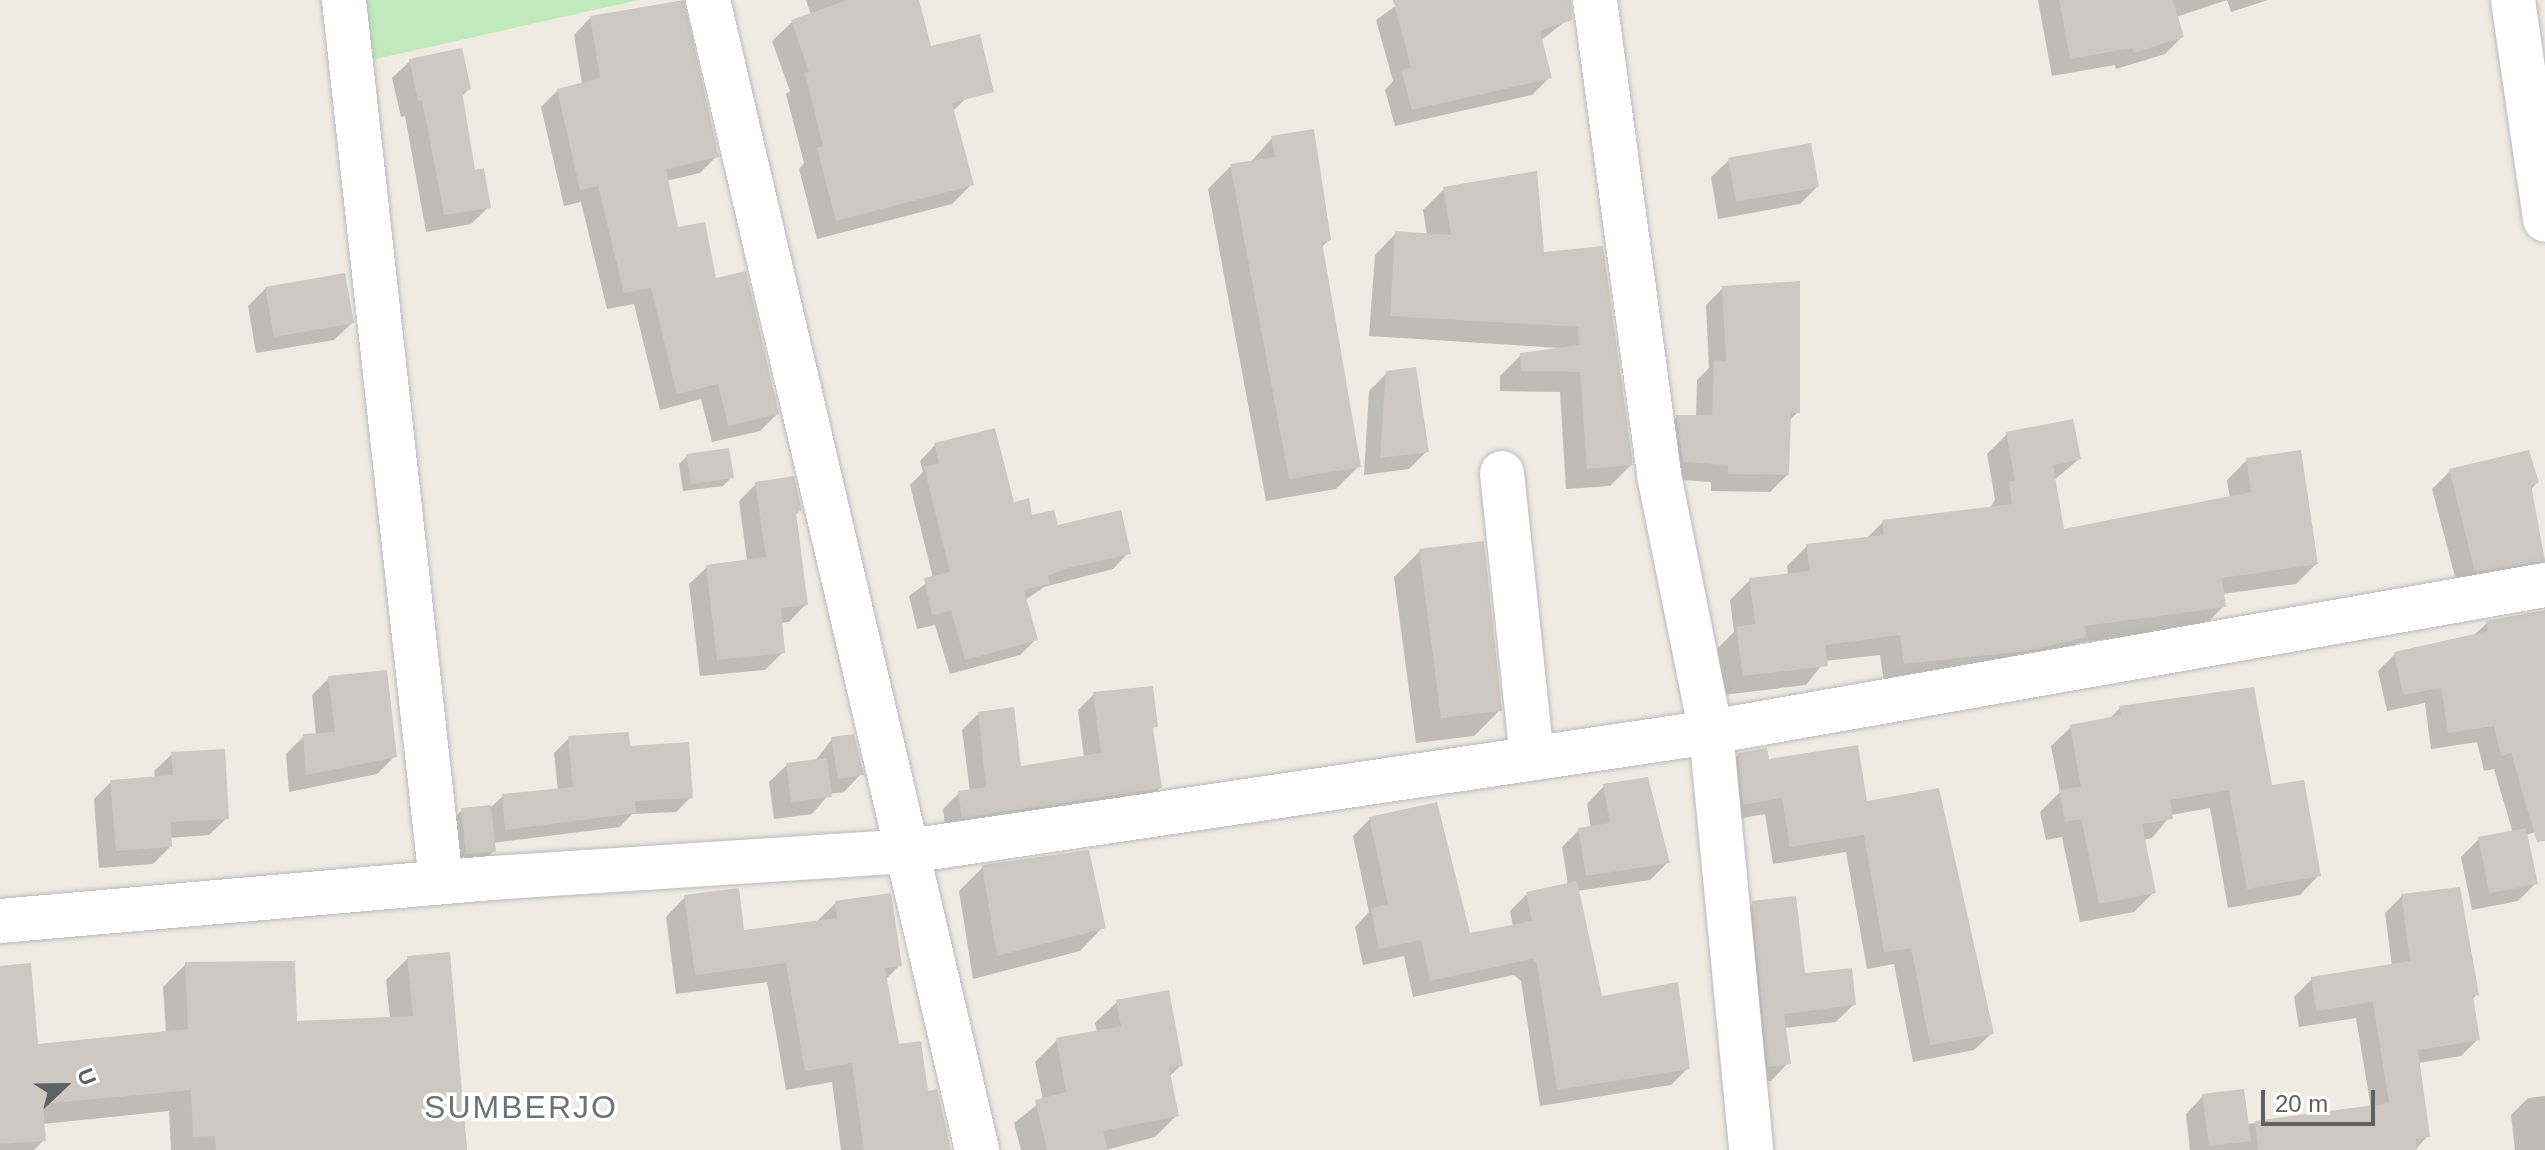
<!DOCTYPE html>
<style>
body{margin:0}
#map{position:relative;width:2545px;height:1150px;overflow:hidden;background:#efebe3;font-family:Arial,sans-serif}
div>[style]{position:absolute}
.green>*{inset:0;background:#c1eabc}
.shadow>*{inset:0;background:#0003}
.building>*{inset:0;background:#cdc8c2}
.roads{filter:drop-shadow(0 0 2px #b6babf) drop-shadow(0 0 2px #b6babf)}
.minor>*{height:44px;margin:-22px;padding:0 22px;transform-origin:22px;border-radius:22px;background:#fff}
span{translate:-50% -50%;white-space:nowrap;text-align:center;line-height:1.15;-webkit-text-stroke:7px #fff;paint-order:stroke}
.quarter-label{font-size:32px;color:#6c7377;letter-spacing:2px}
.north{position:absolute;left:24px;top:1046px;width:80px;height:80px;-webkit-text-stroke:6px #fff;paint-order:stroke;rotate:68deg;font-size:22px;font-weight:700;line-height:32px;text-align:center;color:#5b6165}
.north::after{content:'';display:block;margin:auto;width:28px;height:36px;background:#5b6165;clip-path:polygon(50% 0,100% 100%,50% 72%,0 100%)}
.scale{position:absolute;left:2261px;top:1090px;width:114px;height:36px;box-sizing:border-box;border:4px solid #5b6165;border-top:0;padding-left:10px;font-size:24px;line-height:28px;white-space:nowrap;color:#5b6165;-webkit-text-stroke:6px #fff;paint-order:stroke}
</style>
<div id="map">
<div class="green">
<i style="clip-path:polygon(354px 0,639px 0,371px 60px)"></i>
</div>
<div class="shadow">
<i style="clip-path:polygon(806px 0,916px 0,930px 48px,966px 98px,952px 112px,971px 185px,952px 204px,817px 239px,799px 169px,804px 163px,786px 94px,790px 91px,772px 41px,792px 22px,811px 15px)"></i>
<i style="clip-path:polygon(1404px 0,1560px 0,1567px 20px,1540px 41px,1550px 77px,1532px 95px,1395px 126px,1385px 90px,1393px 81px,1376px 20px)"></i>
<i style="clip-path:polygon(2038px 0,2268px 0,2231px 12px,2227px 0,2176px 17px,2182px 37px,2165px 54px,2116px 69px,2115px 65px,2052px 76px)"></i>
<i style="clip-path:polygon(590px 18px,717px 156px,700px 173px,666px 181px,677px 230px,715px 280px,777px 414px,760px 431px,712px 442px,701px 399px,660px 410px,634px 304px,607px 309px,581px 202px,564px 206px,541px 107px,558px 90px,582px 84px,574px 35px)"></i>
<i style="clip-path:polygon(410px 61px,469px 89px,461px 97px,474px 172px,489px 207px,471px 224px,426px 232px,405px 116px,401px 117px,392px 78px)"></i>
<i style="clip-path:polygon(1272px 138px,1329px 240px,1321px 248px,1359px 466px,1336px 489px,1266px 501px,1208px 189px,1231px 166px,1250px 163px)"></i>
<i style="clip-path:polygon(1729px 160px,1817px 187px,1800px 204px,1718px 219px,1711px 177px)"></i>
<i style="clip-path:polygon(1444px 189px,1542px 254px,1601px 249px,1631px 465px,1610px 486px,1566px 489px,1560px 392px,1500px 391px,1500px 376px,1521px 355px,1560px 348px,1369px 336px,1375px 255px,1396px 233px,1427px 235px,1423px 210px)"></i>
<i style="clip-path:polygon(266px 288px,352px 323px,334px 340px,256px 353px,248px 306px)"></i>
<i style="clip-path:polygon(1723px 288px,1798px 412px,1789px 421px,1787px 475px,1770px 492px,1711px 491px,1711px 482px,1666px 479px,1660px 434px,1677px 417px,1696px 417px,1697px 380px,1709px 368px,1706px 305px)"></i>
<i style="clip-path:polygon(1387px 373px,1427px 451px,1409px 469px,1364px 475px,1369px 391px)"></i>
<i style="clip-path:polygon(2007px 434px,2079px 459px,2054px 480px,2063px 531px,2230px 498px,2227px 480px,2247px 460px,2316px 564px,2296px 584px,2222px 594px,2224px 606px,2204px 626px,2078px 643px,2065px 656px,1884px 683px,1880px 655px,1825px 661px,1806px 685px,1723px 695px,1717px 649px,1734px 632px,1730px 600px,1750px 580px,1788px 576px,1787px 566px,1807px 546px,1866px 539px,1883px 522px,1990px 509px,1995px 499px,1987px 454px)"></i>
<i style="clip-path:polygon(935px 445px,1031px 517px,1128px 553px,1113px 569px,1044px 587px,1025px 600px,1035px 640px,1020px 655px,950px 674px,935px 625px,917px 629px,909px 596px,933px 578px,910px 485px,923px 472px,920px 461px)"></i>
<i style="clip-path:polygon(687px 456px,731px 478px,723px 486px,683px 491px,679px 464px)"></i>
<i style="clip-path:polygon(2450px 471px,2537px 483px,2530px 490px,2545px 561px,2528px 578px,2458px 588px,2432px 489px)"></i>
<i style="clip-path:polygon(756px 484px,800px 510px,795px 515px,806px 604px,789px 622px,780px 623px,783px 652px,765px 670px,700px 676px,689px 584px,707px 567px,747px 561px,739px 501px)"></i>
<i style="clip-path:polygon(1420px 551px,1500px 710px,1474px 736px,1416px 743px,1394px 577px)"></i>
<i style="clip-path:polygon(2545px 611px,2545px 829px,2526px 835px,2535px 884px,2518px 901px,2472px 910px,2461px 857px,2479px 839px,2513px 833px,2494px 769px,2484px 771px,2477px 742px,2431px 749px,2425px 703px,2387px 711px,2378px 671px,2395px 654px,2473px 636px,2487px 623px)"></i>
<i style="clip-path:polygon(329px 678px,395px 756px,377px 774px,289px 792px,286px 754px,304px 736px,316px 735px,312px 695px)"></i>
<i style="clip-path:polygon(1094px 694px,1156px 726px,1151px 731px,1160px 788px,1144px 803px,946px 833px,943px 809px,959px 793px,970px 792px,962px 730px,978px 714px,1019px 768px,1084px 758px,1078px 710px)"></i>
<i style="clip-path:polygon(2120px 708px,2271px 788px,2319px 875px,2300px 895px,2228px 908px,2210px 808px,2171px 815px,2152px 838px,2143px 840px,2154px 892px,2134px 912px,2080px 922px,2062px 837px,2046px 840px,2040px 812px,2060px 792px,2051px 746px,2071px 727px,2109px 719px)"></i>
<i style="clip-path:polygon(569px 738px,629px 748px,691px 797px,676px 812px,632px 814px,620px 827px,493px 843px,494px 851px,485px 859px,458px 862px,454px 818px,462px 810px,491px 807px,503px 796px,558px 791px,554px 753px)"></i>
<i style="clip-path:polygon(832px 739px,861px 774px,844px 792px,829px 794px,812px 814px,774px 819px,769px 782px,787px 765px,815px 761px)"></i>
<i style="clip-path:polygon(172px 754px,227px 818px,209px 835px,170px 838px,170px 847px,153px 864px,99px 868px,94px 799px,111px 782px,155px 778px,154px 771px)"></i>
<i style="clip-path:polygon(1739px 754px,1865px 804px,1992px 1033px,1974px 1050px,1913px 1062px,1894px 964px,1867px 969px,1846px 852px,1773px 864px,1765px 814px,1726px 821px,1721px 772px)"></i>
<i style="clip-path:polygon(1604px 786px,1668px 862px,1650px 880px,1577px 891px,1600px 998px,1688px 1068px,1671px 1085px,1540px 1106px,1521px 981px,1514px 975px,1413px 997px,1404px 956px,1363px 965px,1355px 927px,1369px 912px,1353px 836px,1370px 819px,1459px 892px,1471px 937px,1513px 927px,1510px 911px,1527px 894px,1568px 885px,1562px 847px,1579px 830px,1591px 828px,1587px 804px)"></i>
<i style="clip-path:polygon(983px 867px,1103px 927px,1080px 951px,973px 979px,959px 891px)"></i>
<i style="clip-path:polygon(2402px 896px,2477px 994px,2472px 1000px,2478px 1039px,2461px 1056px,2418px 1063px,2428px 1136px,2415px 1150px,2190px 1150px,2186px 1114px,2203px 1096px,2247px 1124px,2371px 1108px,2356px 1018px,2299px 1027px,2294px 997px,2312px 979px,2392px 966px,2385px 913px)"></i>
<i style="clip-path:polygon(685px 897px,743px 932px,816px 922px,836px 903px,900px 965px,885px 980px,897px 1046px,927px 1093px,949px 1150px,841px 1150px,832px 1082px,786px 1090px,767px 982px,676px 994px,666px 917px)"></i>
<i style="clip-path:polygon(1753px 903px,1803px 975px,1854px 1004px,1836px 1022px,1784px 1028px,1788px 1063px,1771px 1081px,1751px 1083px,1736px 921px)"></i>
<i style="clip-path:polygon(448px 954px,467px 1150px,171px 1150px,169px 1111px,43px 1124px,44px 1140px,34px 1150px,0 1150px,0 968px,36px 1046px,166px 1033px,163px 987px,186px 964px,296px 1023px,390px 1019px,386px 980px,408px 958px)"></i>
<i style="clip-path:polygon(1117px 1002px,1181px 1065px,1169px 1077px,1177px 1115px,1155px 1137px,1106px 1150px,1021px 1150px,1014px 1123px,1043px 1100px,1035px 1062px,1057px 1040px,1097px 1032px,1095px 1023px)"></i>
<i style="clip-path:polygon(2545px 1096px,2545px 1150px,2515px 1150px,2511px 1115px,2528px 1098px)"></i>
</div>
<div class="building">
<i style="clip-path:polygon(684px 0,719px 157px,666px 169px,678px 227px,705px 222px,716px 278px,746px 271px,779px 414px,728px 426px,718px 384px,677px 394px,651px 288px,624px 293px,598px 186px,580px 190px,557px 89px,600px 78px,590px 16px)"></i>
<i style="clip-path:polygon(847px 0,919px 0,931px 46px,980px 34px,994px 92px,952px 103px,974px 185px,836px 221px,817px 148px,823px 146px,805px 73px,809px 72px,791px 20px)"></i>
<i style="clip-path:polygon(1393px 0,1571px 0,1572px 20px,1540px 31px,1552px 78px,1412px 110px,1401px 70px,1411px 68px)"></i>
<i style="clip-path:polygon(2059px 0,2173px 0,2184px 37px,2134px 53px,2132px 48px,2070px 59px)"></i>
<i style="clip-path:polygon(462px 48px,471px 89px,462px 91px,475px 170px,484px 168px,491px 208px,444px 215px,422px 100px,418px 101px,409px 59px)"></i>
<i style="clip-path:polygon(1314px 129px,1331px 240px,1322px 242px,1361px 467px,1289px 479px,1230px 164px,1275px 157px,1271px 136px)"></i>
<i style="clip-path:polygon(1811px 143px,1819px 187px,1736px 202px,1728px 158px)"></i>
<i style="clip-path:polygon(1537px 171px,1544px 252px,1603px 246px,1633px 465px,1587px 469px,1580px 372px,1521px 371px,1520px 353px,1579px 345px,1578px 327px,1390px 316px,1395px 231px,1451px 235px,1443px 187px)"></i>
<i style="clip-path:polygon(345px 273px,354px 323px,274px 337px,265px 287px)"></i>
<i style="clip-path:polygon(1800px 281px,1800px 413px,1791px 413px,1789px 475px,1728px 474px,1728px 465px,1683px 462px,1676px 415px,1712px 415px,1714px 360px,1726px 361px,1722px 286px)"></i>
<i style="clip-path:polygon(1416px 367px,1429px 452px,1380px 458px,1386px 371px)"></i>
<i style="clip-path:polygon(2073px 419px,2081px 459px,2053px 465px,2064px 529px,2251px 492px,2246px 458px,2301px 450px,2318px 564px,2222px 578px,2226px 607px,2085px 626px,2087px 637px,2027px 651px,1904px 664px,1900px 635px,1825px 645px,1828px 666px,1743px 676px,1736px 627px,1755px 624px,1749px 578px,1810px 571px,1806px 544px,1884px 535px,1882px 520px,2012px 504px,2009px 482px,2015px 481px,2006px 432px)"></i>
<i style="clip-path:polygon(995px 428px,1014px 502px,1029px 498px,1032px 515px,1054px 510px,1058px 525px,1121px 510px,1131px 554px,1068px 568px,1048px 576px,1050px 584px,1024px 590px,1038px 640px,965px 660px,951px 611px,932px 615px,924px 578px,950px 572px,924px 467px,939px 463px,934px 443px)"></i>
<i style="clip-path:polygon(729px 448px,734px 478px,691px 484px,686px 454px)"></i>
<i style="clip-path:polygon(2529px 450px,2539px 483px,2531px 485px,2545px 561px,2475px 572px,2449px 469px)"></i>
<i style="clip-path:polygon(794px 476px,802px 511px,796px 512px,808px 605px,781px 608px,785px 653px,717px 660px,706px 565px,766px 557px,755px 482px)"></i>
<i style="clip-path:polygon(1484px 541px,1502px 711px,1441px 718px,1419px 549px)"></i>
<i style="clip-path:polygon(2545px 610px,2545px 841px,2537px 842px,2511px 753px,2501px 756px,2494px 726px,2448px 733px,2441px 688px,2403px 695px,2394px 652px,2488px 631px,2486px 621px)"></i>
<i style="clip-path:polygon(387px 670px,397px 757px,306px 775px,303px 734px,335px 732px,328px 676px)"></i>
<i style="clip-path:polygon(1153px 686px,1158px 727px,1153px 728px,1162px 788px,962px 818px,958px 791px,986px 787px,978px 712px,1014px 707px,1021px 766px,1101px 753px,1093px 692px)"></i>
<i style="clip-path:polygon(2254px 687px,2272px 785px,2304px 780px,2321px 876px,2247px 889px,2229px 790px,2170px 800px,2173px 819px,2142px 824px,2156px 893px,2099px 904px,2081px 819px,2065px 822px,2059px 790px,2081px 787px,2070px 725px,2121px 715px,2119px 706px)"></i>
<i style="clip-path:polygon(629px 732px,630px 746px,689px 742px,693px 798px,635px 801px,636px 813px,505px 830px,502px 794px,573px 787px,568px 736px)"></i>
<i style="clip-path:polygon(854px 734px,864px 775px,838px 779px,831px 737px)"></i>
<i style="clip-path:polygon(1858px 745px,1867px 801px,1939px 788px,1994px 1034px,1930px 1045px,1911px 948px,1884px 952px,1864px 835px,1790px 847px,1782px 798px,1743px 805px,1738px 753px,1767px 748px,1769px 759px)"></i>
<i style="clip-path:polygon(225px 749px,229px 819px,171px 822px,172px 847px,116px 851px,110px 780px,173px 775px,171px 752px)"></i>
<i style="clip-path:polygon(827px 758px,832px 797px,791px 802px,786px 763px)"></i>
<i style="clip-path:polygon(1648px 777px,1670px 863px,1586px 876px,1578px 828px,1610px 823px,1603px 784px)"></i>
<i style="clip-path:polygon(1437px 802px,1470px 933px,1532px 921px,1526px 892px,1577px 881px,1602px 996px,1678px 982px,1690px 1069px,1557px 1090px,1537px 964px,1532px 959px,1430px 981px,1421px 940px,1379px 949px,1371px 908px,1388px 904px,1369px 817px)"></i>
<i style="clip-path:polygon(491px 805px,496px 852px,466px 854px,461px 808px)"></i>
<i style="clip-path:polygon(2526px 828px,2538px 884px,2489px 893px,2478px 837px)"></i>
<i style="clip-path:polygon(1089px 850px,1106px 928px,997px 956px,982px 865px)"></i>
<i style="clip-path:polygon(2460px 887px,2479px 995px,2473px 996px,2480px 1040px,2418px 1050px,2430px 1137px,2416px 1139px,2417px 1150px,2258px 1150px,2255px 1121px,2389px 1103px,2373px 1002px,2316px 1011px,2311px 977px,2410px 961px,2401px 894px)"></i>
<i style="clip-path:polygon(739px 888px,744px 930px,837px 918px,835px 901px,891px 893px,902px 966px,885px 968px,899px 1044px,921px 1041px,928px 1091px,937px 1089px,951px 1150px,864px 1150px,852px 1063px,805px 1071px,786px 963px,695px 975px,684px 895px)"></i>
<i style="clip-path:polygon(1796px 896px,1805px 973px,1852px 968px,1856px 1005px,1784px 1014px,1791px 1064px,1768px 1067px,1752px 901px)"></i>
<i style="clip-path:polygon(450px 952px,467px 1150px,216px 1150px,215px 1136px,193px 1137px,191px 1090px,43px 1104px,46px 1141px,0 1144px,0 966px,31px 963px,38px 1044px,188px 1029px,185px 962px,295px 961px,297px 1021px,413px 1016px,407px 956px)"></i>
<i style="clip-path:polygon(1169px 990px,1183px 1066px,1169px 1068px,1179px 1116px,1103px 1131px,1108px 1150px,1047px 1150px,1035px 1100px,1066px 1092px,1056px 1038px,1121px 1026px,1116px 1000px)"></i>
<i style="clip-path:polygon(2244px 1089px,2251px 1141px,2209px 1146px,2202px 1094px)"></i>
</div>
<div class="roads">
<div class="minor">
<i style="left:344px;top:0;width:887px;rotate:83.72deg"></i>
<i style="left:708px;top:0;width:1181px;rotate:76.83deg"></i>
<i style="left:1595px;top:0;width:484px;rotate:82.3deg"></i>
<i style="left:1660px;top:480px;width:257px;rotate:78.6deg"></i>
<i style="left:1711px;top:732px;width:420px;rotate:84.5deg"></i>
<i style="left:2513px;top:0;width:222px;rotate:81.7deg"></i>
<i style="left:1502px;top:473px;width:286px;rotate:84deg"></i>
<i style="left:0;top:921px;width:494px;rotate:-5deg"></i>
<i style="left:492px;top:878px;width:418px;rotate:-3.7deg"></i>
<i style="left:909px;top:851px;width:811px;rotate:-8.44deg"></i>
<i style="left:1711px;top:732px;width:847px;rotate:-10deg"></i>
</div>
</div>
<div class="quarter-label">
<span style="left:521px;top:1107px">SUMBERJO</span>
</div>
<div class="north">U</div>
<div class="scale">20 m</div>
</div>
